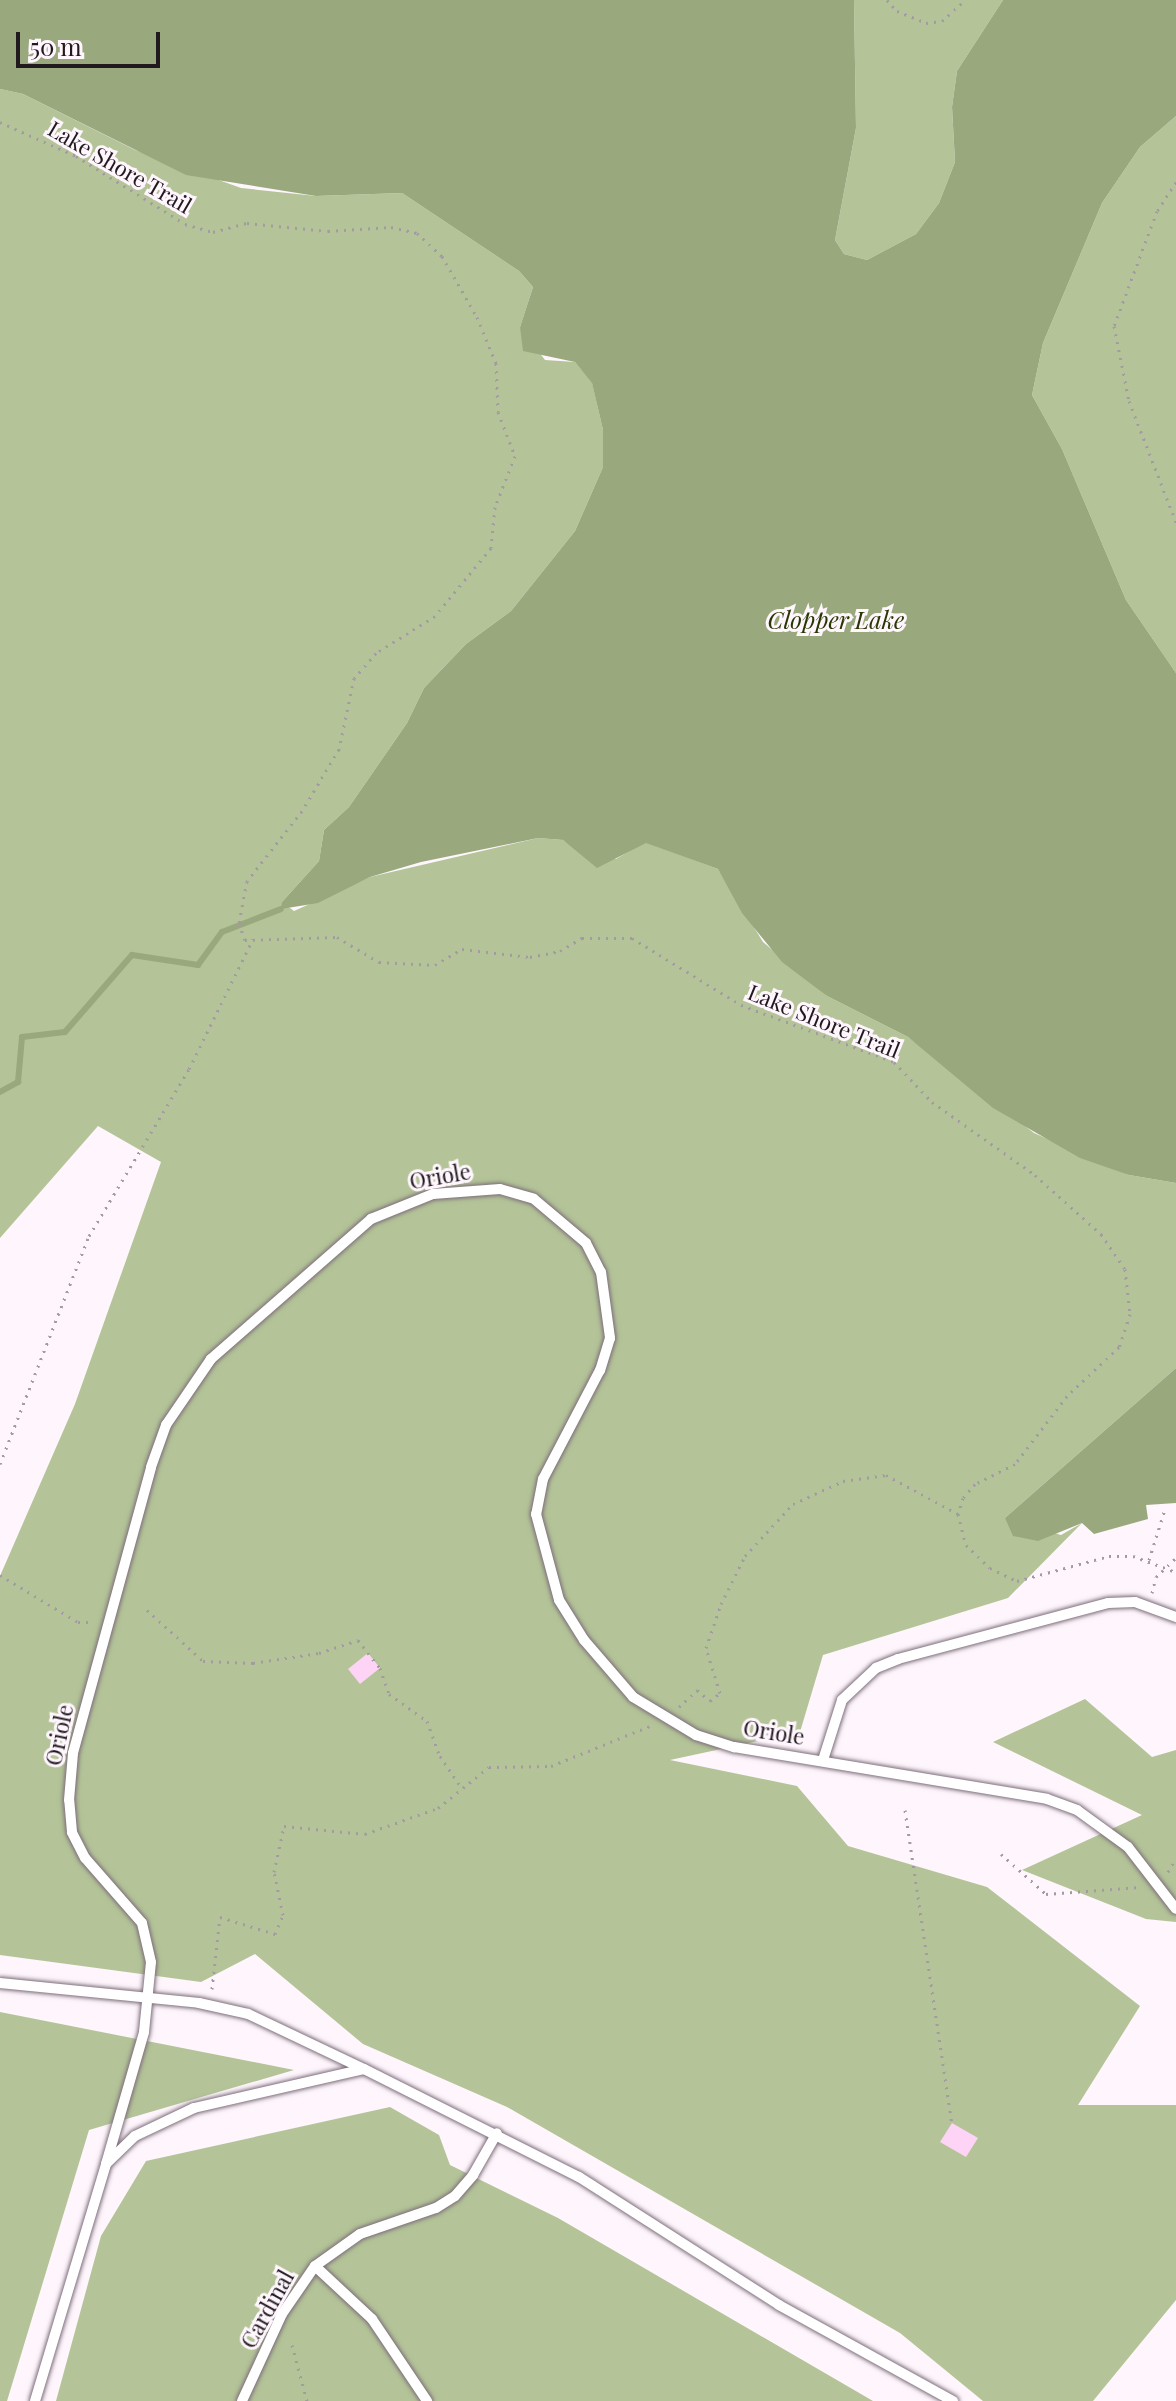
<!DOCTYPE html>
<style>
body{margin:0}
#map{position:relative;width:1176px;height:2401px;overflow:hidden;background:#fef6fc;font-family:"Playfair Display",serif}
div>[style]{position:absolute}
.forest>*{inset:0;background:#b4c498}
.water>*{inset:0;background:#99a97d}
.stream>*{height:6px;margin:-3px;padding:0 3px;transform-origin:3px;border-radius:3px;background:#99a97d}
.building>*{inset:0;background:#fdd4f5}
.path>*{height:3px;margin-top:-1.5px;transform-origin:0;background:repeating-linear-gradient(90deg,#a29ba1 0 2px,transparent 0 8px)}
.roads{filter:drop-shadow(0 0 2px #7e6e7b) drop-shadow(0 0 2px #7e6e7b)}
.lane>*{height:10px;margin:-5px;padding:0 5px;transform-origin:5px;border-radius:5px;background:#fff}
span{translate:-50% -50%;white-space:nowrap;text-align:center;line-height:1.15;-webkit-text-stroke:6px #fef6fc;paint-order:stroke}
.street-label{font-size:22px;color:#201a1f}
.water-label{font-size:24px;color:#283602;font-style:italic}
.scale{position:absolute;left:16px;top:32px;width:144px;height:36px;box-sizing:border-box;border:4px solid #201a1f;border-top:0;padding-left:10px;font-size:24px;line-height:28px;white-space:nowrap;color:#201a1f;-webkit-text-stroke:6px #fef6fc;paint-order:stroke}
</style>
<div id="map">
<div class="forest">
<i style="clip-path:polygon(854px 0,1003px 0,957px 71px,952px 107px,955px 162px,939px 203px,916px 234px,867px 260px,844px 254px,835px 240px,856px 128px)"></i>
<i style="clip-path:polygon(0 89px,23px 94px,135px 150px,241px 188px,316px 196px,402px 193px,519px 271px,533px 287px,520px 327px,545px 360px,575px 362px,592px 382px,603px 430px,603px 467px,575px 531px,511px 611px,466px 644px,424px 688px,407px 723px,349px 807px,324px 830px,319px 861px,282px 902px,294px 911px,370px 877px,538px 838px,563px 840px,579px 851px,616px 859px,645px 842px,718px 869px,763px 942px,827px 996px,908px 1037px,1034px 1133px,1129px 1175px,1176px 1183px,1176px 1368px,1005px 1518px,1061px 1535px,1082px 1523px,1008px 1598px,823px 1655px,800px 1732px,670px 1760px,797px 1786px,848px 1846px,987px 1887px,1140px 2006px,1078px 2105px,1176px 2105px,1176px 2300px,1093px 2401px,983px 2401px,900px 2333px,507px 2107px,363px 2044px,255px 1954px,201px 1982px,0 1955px,0 1576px,75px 1404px,161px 1162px,98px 1126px,0 1238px)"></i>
<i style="clip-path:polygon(1176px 116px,1176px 673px,1126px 600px,1062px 449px,1032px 395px,1043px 343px,1102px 203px,1140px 147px)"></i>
<i style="clip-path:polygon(1085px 1699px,1152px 1757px,1176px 1750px,1176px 1922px,1146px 1919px,1022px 1870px,1142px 1815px,993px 1742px)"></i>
<i style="clip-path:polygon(0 2012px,294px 2070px,89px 2130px,7px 2401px,0 2401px)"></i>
<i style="clip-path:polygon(390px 2107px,439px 2135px,450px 2165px,558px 2218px,873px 2401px,56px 2401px,101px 2236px,146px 2161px)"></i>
</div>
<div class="water">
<i style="clip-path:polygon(0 0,854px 0,856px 128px,835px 240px,844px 254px,867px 260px,916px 234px,939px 203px,955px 162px,952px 107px,957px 71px,1003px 0,1176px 0,1176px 116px,1140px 147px,1102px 203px,1043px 343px,1032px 395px,1062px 449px,1126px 600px,1176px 673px,1176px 1183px,1129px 1175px,1080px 1158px,993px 1108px,908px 1037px,827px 996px,782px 962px,742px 913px,718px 869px,646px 843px,597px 868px,563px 840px,538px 838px,421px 862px,370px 877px,318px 903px,281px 909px,282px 902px,319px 861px,324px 830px,349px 807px,407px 723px,424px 688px,466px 644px,511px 611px,575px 531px,603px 467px,603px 430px,592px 383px,575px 362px,523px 351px,520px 327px,533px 287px,519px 271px,402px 193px,316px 196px,186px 175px,23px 94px,0 89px)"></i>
<i style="clip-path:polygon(1176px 1368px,1176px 1503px,1146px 1505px,1148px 1519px,1094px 1534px,1082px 1523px,1038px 1541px,1013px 1536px,1005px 1518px)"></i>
</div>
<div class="stream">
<i style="left:0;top:1092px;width:21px;rotate:-29deg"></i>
<i style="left:18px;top:1082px;width:45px;rotate:-84.9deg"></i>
<i style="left:22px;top:1037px;width:43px;rotate:-6.6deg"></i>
<i style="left:65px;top:1032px;width:102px;rotate:-49deg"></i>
<i style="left:132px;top:955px;width:67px;rotate:8.6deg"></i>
<i style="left:198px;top:965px;width:41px;rotate:-54deg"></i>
<i style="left:222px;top:932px;width:63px;rotate:-21.3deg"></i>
</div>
<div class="building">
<i style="clip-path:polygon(368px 1653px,380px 1668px,360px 1684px,348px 1669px)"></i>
<i style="clip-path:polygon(952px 2123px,978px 2138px,966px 2157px,940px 2142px)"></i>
</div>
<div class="path">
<i style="left:887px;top:0;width:15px;rotate:48deg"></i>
<i style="left:897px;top:11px;width:31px;rotate:22deg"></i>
<i style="left:926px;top:23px;width:16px;rotate:-7deg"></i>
<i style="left:942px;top:21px;width:31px;rotate:-42deg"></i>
<i style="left:0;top:122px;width:83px;rotate:24.1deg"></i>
<i style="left:76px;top:156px;width:128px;rotate:32deg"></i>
<i style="left:185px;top:224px;width:29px;rotate:16deg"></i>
<i style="left:213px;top:232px;width:35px;rotate:-15deg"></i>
<i style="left:247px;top:223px;width:81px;rotate:5.6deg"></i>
<i style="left:328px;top:231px;width:63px;rotate:-3.6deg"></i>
<i style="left:391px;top:227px;width:27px;rotate:13deg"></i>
<i style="left:417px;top:233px;width:34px;rotate:43deg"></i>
<i style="left:442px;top:256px;width:70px;rotate:60.2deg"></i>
<i style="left:477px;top:317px;width:50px;rotate:67.6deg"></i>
<i style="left:496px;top:363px;width:49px;rotate:87.7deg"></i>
<i style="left:498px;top:412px;width:47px;rotate:68.9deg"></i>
<i style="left:515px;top:456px;width:55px;rotate:111.4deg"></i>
<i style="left:495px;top:507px;width:41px;rotate:95.6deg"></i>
<i style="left:491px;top:548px;width:88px;rotate:129.5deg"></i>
<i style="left:435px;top:616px;width:70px;rotate:147.9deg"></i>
<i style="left:376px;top:653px;width:33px;rotate:131deg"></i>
<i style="left:354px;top:678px;width:73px;rotate:101.9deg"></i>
<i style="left:339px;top:749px;width:72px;rotate:120.8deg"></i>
<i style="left:302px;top:811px;width:89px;rotate:128.2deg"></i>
<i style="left:247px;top:881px;width:43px;rotate:100.8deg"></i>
<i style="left:239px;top:923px;width:18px;rotate:71deg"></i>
<i style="left:245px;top:940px;width:92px;rotate:-1.9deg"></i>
<i style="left:337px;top:937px;width:49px;rotate:30.8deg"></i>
<i style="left:379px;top:962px;width:56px;rotate:3.1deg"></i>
<i style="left:435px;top:965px;width:31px;rotate:-31deg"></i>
<i style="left:462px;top:949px;width:68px;rotate:6.7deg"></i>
<i style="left:530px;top:957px;width:31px;rotate:-11deg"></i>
<i style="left:560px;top:951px;width:26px;rotate:-31deg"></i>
<i style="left:582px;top:938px;width:50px"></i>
<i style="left:632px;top:938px;width:128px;rotate:31.6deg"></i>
<i style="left:741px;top:1005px;width:163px;rotate:20.4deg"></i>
<i style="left:894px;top:1062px;width:55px;rotate:46.5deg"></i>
<i style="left:932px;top:1102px;width:126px;rotate:35.3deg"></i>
<i style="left:1035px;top:1175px;width:89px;rotate:41.8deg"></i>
<i style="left:1101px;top:1234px;width:42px;rotate:55.6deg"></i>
<i style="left:1125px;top:1269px;width:45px;rotate:83.7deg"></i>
<i style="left:1130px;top:1314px;width:35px;rotate:108deg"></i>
<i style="left:1119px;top:1347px;width:71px;rotate:136.7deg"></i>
<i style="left:1067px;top:1396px;width:86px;rotate:127.4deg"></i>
<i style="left:1015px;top:1464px;width:45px;rotate:153.4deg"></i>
<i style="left:975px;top:1484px;width:18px;rotate:131deg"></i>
<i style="left:963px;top:1498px;width:17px;rotate:107deg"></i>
<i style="left:958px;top:1514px;width:32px;rotate:76deg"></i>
<i style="left:966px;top:1545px;width:33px;rotate:44deg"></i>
<i style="left:990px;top:1568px;width:30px;rotate:26deg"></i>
<i style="left:1017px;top:1581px;width:95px;rotate:-15.2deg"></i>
<i style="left:1109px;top:1556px;width:24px"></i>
<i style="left:1133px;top:1556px;width:46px;rotate:20.4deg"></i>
<i style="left:1176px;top:182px;width:35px;rotate:123deg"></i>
<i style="left:1157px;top:211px;width:123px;rotate:110.5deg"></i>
<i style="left:1114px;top:326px;width:76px;rotate:78.7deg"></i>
<i style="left:1129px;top:401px;width:130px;rotate:68.8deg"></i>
<i style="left:0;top:1464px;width:245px;rotate:-68.7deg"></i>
<i style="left:89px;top:1236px;width:195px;rotate:-59.1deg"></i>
<i style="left:189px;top:1069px;width:145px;rotate:-63.8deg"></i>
<i style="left:1149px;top:1560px;width:53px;rotate:-72.6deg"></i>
<i style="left:0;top:1575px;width:91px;rotate:31.1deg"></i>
<i style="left:78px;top:1622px;width:15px"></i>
<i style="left:1152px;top:1593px;width:16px;rotate:-76deg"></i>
<i style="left:1156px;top:1577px;width:28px;rotate:-44deg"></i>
<i style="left:147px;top:1610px;width:76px;rotate:42.3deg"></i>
<i style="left:203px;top:1661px;width:50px;rotate:2.3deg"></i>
<i style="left:253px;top:1663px;width:67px;rotate:-8.6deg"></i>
<i style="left:319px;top:1653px;width:41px;rotate:-18.4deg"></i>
<i style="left:358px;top:1640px;width:36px;rotate:52deg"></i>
<i style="left:380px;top:1668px;width:28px;rotate:71deg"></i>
<i style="left:389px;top:1694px;width:47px;rotate:35.4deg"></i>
<i style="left:427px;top:1721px;width:37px;rotate:70deg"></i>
<i style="left:440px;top:1756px;width:40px;rotate:56deg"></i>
<i style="left:679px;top:1707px;width:25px;rotate:-43deg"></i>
<i style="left:697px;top:1690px;width:17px;rotate:40deg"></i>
<i style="left:710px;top:1701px;width:13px;rotate:-39deg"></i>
<i style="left:720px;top:1693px;width:47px;rotate:-107.3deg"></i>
<i style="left:706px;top:1648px;width:46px;rotate:-71.2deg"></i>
<i style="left:721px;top:1604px;width:54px;rotate:-63.4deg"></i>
<i style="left:745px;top:1556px;width:71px;rotate:-47.3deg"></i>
<i style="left:793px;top:1504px;width:55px;rotate:-24.7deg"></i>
<i style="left:843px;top:1481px;width:43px;rotate:-7.9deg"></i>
<i style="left:886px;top:1475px;width:82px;rotate:28.4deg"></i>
<i style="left:905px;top:1810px;width:317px;rotate:81.5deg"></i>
<i style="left:1001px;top:1854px;width:60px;rotate:41.6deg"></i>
<i style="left:1046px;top:1894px;width:94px;rotate:-4.3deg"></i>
<i style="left:1168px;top:1872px;width:16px;rotate:-60deg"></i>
<i style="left:212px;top:1989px;width:72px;rotate:-83.7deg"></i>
<i style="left:220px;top:1917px;width:58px;rotate:17.2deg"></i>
<i style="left:275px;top:1934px;width:21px;rotate:-67deg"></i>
<i style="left:283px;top:1915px;width:44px;rotate:-101.8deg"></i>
<i style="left:274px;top:1872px;width:47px;rotate:-77.7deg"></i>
<i style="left:284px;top:1826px;width:81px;rotate:5.6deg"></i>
<i style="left:365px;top:1834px;width:77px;rotate:-19.6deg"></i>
<i style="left:438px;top:1808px;width:65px;rotate:-38.8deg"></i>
<i style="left:489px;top:1767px;width:62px;rotate:-0.9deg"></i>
<i style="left:551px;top:1766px;width:107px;rotate:-22deg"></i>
<i style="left:292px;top:2345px;width:58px;rotate:75deg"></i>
</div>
<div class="roads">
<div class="lane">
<i style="left:823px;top:1760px;width:63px;rotate:-72.4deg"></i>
<i style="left:842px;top:1700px;width:47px;rotate:-43.3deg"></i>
<i style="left:876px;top:1668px;width:24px;rotate:-22deg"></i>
<i style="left:898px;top:1659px;width:217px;rotate:-14.9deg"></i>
<i style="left:1108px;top:1603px;width:27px;rotate:-2deg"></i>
<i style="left:1135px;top:1602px;width:44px;rotate:20.1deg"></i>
<i style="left:0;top:1983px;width:200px;rotate:5.7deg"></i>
<i style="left:199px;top:2003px;width:50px;rotate:12.7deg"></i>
<i style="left:248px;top:2014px;width:128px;rotate:25.4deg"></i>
<i style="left:106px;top:2164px;width:137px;rotate:-73.9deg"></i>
<i style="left:144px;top:2032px;width:70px;rotate:-84.3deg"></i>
<i style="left:151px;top:1962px;width:40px;rotate:-103deg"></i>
<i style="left:142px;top:1923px;width:86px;rotate:-131.2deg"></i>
<i style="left:85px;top:1858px;width:29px;rotate:-117deg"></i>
<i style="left:72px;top:1832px;width:32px;rotate:-95deg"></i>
<i style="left:69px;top:1800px;width:47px;rotate:-85.1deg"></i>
<i style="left:73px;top:1753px;width:296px;rotate:-74.7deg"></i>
<i style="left:151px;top:1467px;width:45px;rotate:-70.3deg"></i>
<i style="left:166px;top:1425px;width:80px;rotate:-55.7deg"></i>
<i style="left:211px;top:1359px;width:213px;rotate:-41.2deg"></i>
<i style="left:371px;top:1219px;width:67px;rotate:-22deg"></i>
<i style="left:433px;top:1194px;width:67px;rotate:-4.3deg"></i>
<i style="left:500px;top:1189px;width:35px;rotate:16deg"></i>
<i style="left:534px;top:1199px;width:68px;rotate:40.2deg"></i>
<i style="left:586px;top:1243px;width:33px;rotate:63deg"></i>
<i style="left:601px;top:1272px;width:67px;rotate:82.2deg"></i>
<i style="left:610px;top:1338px;width:34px;rotate:107deg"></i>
<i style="left:600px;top:1370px;width:123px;rotate:117.6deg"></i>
<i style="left:543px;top:1479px;width:36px;rotate:101deg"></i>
<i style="left:536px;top:1514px;width:89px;rotate:75deg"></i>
<i style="left:559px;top:1600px;width:47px;rotate:58deg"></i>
<i style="left:584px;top:1640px;width:75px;rotate:49.3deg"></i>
<i style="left:633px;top:1697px;width:74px;rotate:31.1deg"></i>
<i style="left:696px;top:1735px;width:40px;rotate:18deg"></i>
<i style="left:734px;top:1747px;width:317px;rotate:9.4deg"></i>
<i style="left:1047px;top:1799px;width:32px;rotate:20deg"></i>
<i style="left:1077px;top:1810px;width:63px;rotate:36deg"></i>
<i style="left:1128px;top:1847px;width:78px;rotate:52.3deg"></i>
<i style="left:315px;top:2266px;width:78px;rotate:42.9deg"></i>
<i style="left:372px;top:2319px;width:99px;rotate:56.1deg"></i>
<i style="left:35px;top:2401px;width:247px;rotate:-73.3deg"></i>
<i style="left:106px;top:2164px;width:40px;rotate:-44deg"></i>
<i style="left:135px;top:2136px;width:65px;rotate:-25.4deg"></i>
<i style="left:194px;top:2108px;width:174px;rotate:-12.9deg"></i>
<i style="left:364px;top:2069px;width:241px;rotate:26.7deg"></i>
<i style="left:579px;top:2177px;width:237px;rotate:32.6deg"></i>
<i style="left:779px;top:2305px;width:199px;rotate:28.9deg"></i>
<i style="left:242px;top:2401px;width:96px;rotate:-65.3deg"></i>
<i style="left:282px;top:2314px;width:58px;rotate:-55.5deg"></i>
<i style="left:315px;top:2266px;width:55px;rotate:-35.4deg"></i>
<i style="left:360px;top:2234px;width:80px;rotate:-18.9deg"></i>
<i style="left:436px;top:2208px;width:22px;rotate:-32deg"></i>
<i style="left:455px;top:2196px;width:28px;rotate:-49deg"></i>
<i style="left:473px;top:2175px;width:48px;rotate:-60.3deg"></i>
</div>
</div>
<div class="street-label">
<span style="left:120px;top:167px;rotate:30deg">Lake Shore Trail</span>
<span style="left:824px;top:1021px;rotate:22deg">Lake Shore Trail</span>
<span style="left:440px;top:1176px;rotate:-10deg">Oriole</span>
<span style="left:774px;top:1732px;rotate:9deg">Oriole</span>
<span style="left:59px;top:1735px;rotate:-78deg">Oriole</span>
<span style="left:267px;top:2309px;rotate:-61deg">Cardinal</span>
</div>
<div class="water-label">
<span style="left:836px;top:620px">Clopper Lake</span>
</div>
<div class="scale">50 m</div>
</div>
